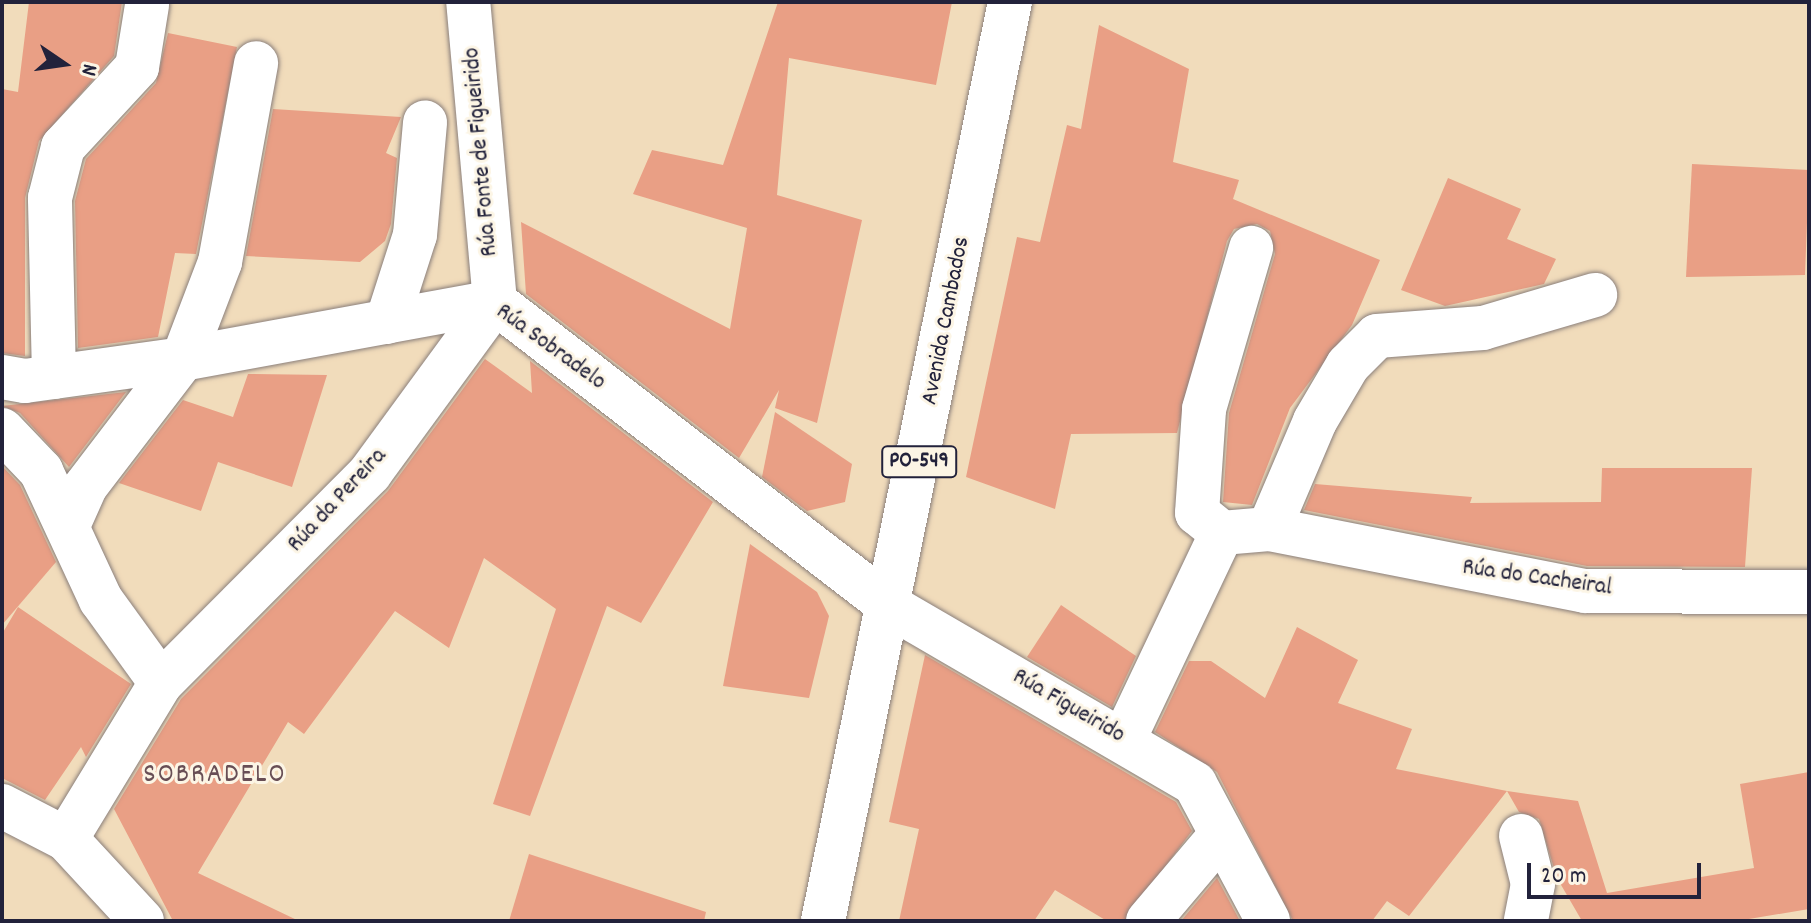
<!DOCTYPE html>
<meta charset="utf-8">
<style>
body{margin:0}
#map{position:relative;width:1811px;height:923px;overflow:hidden;background:#f1dcbb;font-family:Dekko,sans-serif}
div>[style]{position:absolute}
.building>*{inset:0;background:#e99f85}
.roads{filter:drop-shadow(0 0 2px #8a7f7b) drop-shadow(0 0 2px #8a7f7b)}
.minor>*{height:44px;margin:-22px;padding:0 22px;transform-origin:22px;border-radius:22px;background:#fff}
.major>*{height:44px;margin:-22px;padding:0 22px;transform-origin:22px;border-radius:22px;background:#fff}
span{translate:-50% -50%;white-space:nowrap;text-align:center;line-height:1.15;-webkit-text-stroke:6px #fcf5e5;paint-order:stroke}
.shield-label span{padding:2px 6px;background:#fcf5e5;border:2px solid;border-radius:6px;-webkit-text-stroke-width:0}
.shield-label{font-size:22px;color:#22223b;font-weight:700}
.street-label{font-size:24px;color:#22223b}
.quarter-label{font-size:28px;color:#684e55;letter-spacing:2px}
.frame{position:absolute;inset:0;border:4px solid #22223b;pointer-events:none}
.north{position:absolute;left:24px;top:24px;width:80px;height:80px;-webkit-text-stroke:6px #fcf5e5;paint-order:stroke;rotate:103deg;font-size:22px;font-weight:700;line-height:32px;text-align:center;color:#22223b}
.north::after{content:'';display:block;margin:auto;width:28px;height:36px;background:#22223b;clip-path:polygon(50% 0,100% 100%,50% 72%,0 100%)}
.scale{position:absolute;left:1527px;top:863px;width:174px;height:36px;box-sizing:border-box;border:4px solid #22223b;border-top:0;padding-left:10px;font-size:24px;line-height:28px;white-space:nowrap;color:#22223b;-webkit-text-stroke:6px #fcf5e5;paint-order:stroke}
</style>
<div id="map">
<div class="building">
<i style="clip-path:polygon(29px 2px,122px 2px,114px 56px,39px 141px,25px 198px,25px 356px,2px 353px,2px 89px,18px 92px)"></i>
<i style="clip-path:polygon(778px 2px,952px 2px,936px 85px,789px 58px,777px 195px,862px 220px,817px 423px,775px 408px,779px 390px,739px 458px,526px 294px,521px 222px,730px 329px,747px 228px,633px 194px,652px 150px,723px 165px)"></i>
<i style="clip-path:polygon(1099px 25px,1189px 69px,1173px 162px,1239px 180px,1233px 199px,1380px 260px,1352px 325px,1290px 408px,1252px 505px,1223px 502px,1229px 413px,1275px 254px,1270px 231px,1257px 224px,1234px 229px,1227px 241px,1177px 433px,1071px 434px,1055px 509px,966px 477px,1017px 237px,1040px 242px,1067px 125px,1081px 129px)"></i>
<i style="clip-path:polygon(168px 33px,237px 47px,196px 254px,175px 253px,158px 337px,78px 348px,75px 201px,86px 159px,156px 83px)"></i>
<i style="clip-path:polygon(273px 109px,401px 117px,386px 153px,397px 158px,391px 224px,385px 241px,360px 262px,246px 256px)"></i>
<i style="clip-path:polygon(1692px 164px,1809px 170px,1805px 275px,1686px 277px)"></i>
<i style="clip-path:polygon(1448px 178px,1521px 209px,1507px 239px,1556px 259px,1544px 284px,1445px 306px,1401px 290px)"></i>
<i style="clip-path:polygon(485px 359px,532px 393px,530px 361px,713px 502px,641px 623px,607px 606px,530px 816px,493px 804px,556px 609px,484px 558px,449px 648px,395px 611px,304px 734px,288px 722px,198px 873px,299px 921px,173px 921px,114px 809px,181px 699px,388px 491px)"></i>
<i style="clip-path:polygon(248px 374px,327px 375px,292px 487px,218px 462px,201px 511px,119px 483px,183px 400px,233px 417px)"></i>
<i style="clip-path:polygon(126px 392px,69px 467px,20px 413px,2px 406px)"></i>
<i style="clip-path:polygon(775px 412px,852px 464px,845px 502px,807px 511px,762px 477px)"></i>
<i style="clip-path:polygon(2px 466px,20px 485px,56px 562px,2px 625px)"></i>
<i style="clip-path:polygon(1602px 468px,1752px 468px,1745px 567px,1587px 566px,1304px 510px,1315px 484px,1472px 497px,1470px 503px,1601px 502px)"></i>
<i style="clip-path:polygon(750px 544px,817px 592px,829px 616px,809px 698px,723px 686px)"></i>
<i style="clip-path:polygon(1061px 605px,1136px 656px,1112px 707px,1027px 657px)"></i>
<i style="clip-path:polygon(18px 607px,131px 684px,86px 757px,81px 747px,45px 800px,2px 778px,2px 634px)"></i>
<i style="clip-path:polygon(1297px 627px,1358px 660px,1338px 703px,1412px 729px,1396px 769px,1507px 791px,1409px 916px,1387px 901px,1372px 921px,1293px 921px,1217px 772px,1155px 732px,1189px 661px,1211px 661px,1265px 698px)"></i>
<i style="clip-path:polygon(925px 655px,1176px 802px,1192px 831px,1124px 921px,1107px 921px,1055px 890px,1034px 921px,899px 921px,919px 829px,889px 822px)"></i>
<i style="clip-path:polygon(1809px 772px,1809px 909px,1737px 921px,1582px 921px,1557px 878px,1539px 819px,1519px 812px,1507px 791px,1578px 801px,1607px 893px,1754px 868px,1740px 784px)"></i>
<i style="clip-path:polygon(529px 854px,706px 912px,704px 921px,509px 921px)"></i>
<i style="clip-path:polygon(1217px 878px,1240px 921px,1181px 921px)"></i>
</div>
<div class="roads">
<div class="minor">
<i style="left:387px;top:322px;width:91px;rotate:-72.2deg"></i>
<i style="left:415px;top:235px;width:113px;rotate:-84.9deg"></i>
<i style="left:2px;top:377px;width:23px;rotate:10deg"></i>
<i style="left:25px;top:381px;width:160px;rotate:-7.9deg"></i>
<i style="left:183px;top:359px;width:317px;rotate:-10.4deg"></i>
<i style="left:495px;top:302px;width:496px;rotate:37.6deg"></i>
<i style="left:888px;top:605px;width:355px;rotate:30.2deg"></i>
<i style="left:1195px;top:784px;width:155px;rotate:61.9deg"></i>
<i style="left:54px;top:377px;width:179px;rotate:-91.3deg"></i>
<i style="left:50px;top:198px;width:53px;rotate:-75.7deg"></i>
<i style="left:63px;top:147px;width:109px;rotate:-47.2deg"></i>
<i style="left:137px;top:67px;width:63px;rotate:-80.8deg"></i>
<i style="left:2px;top:430px;width:57px;rotate:46.4deg"></i>
<i style="left:41px;top:471px;width:142px;rotate:65.1deg"></i>
<i style="left:101px;top:600px;width:102px;rotate:54.1deg"></i>
<i style="left:70px;top:521px;width:37px;rotate:-66deg"></i>
<i style="left:85px;top:487px;width:161px;rotate:-52.6deg"></i>
<i style="left:183px;top:359px;width:104px;rotate:-69.1deg"></i>
<i style="left:220px;top:262px;width:202px;rotate:-79.7deg"></i>
<i style="left:1269px;top:529px;width:322px;rotate:11.1deg"></i>
<i style="left:1585px;top:591px;width:224px;rotate:0.3deg"></i>
<i style="left:1222px;top:533px;width:32px;rotate:-141deg"></i>
<i style="left:1197px;top:513px;width:104px;rotate:-86.1deg"></i>
<i style="left:1204px;top:409px;width:168px;rotate:-73.7deg"></i>
<i style="left:1124px;top:739px;width:228px;rotate:-64.6deg"></i>
<i style="left:1222px;top:533px;width:47px;rotate:-4.9deg"></i>
<i style="left:1269px;top:529px;width:117px;rotate:-66.9deg"></i>
<i style="left:1315px;top:421px;width:65px;rotate:-59.5deg"></i>
<i style="left:1348px;top:365px;width:41px;rotate:-45deg"></i>
<i style="left:1377px;top:336px;width:106px;rotate:-4.3deg"></i>
<i style="left:1483px;top:328px;width:117px;rotate:-16.4deg"></i>
<i style="left:2px;top:806px;width:72px;rotate:27.3deg"></i>
<i style="left:1521px;top:836px;width:49px;rotate:76deg"></i>
<i style="left:1533px;top:884px;width:38px;rotate:101deg"></i>
<i style="left:142px;top:921px;width:112px;rotate:-132.8deg"></i>
<i style="left:66px;top:839px;width:183px;rotate:-58.7deg"></i>
<i style="left:161px;top:683px;width:296px;rotate:-45.1deg"></i>
<i style="left:370px;top:473px;width:212px;rotate:-53.8deg"></i>
<i style="left:495px;top:302px;width:301px;rotate:-95.1deg"></i>
<i style="left:1148px;top:921px;width:111px;rotate:-49.7deg"></i>
</div>
<div class="major">
<i style="left:823px;top:921px;width:938px;rotate:-78.5deg"></i>
</div>
</div>
<div class="shield-label">
<span style="left:919px;top:462px">PO-549</span>
</div>
<div class="street-label">
<span style="left:482px;top:152px;rotate:-95deg">Rúa Fonte de Figueirido</span>
<span style="left:947px;top:321px;rotate:-79deg">Avenida Cambados</span>
<span style="left:550px;top:348px;rotate:36deg">Rúa Sobradelo</span>
<span style="left:338px;top:501px;rotate:-47deg">Rúa da Pereira</span>
<span style="left:1537px;top:579px;rotate:8deg">Rúa do Cacheiral</span>
<span style="left:1068px;top:707px;rotate:30deg">Rúa Figueirido</span>
</div>
<div class="quarter-label">
<span style="left:215px;top:776px">SOBRADELO</span>
</div>
<div class="frame"></div>
<div class="north">N</div>
<div class="scale">20 m</div>
</div>
